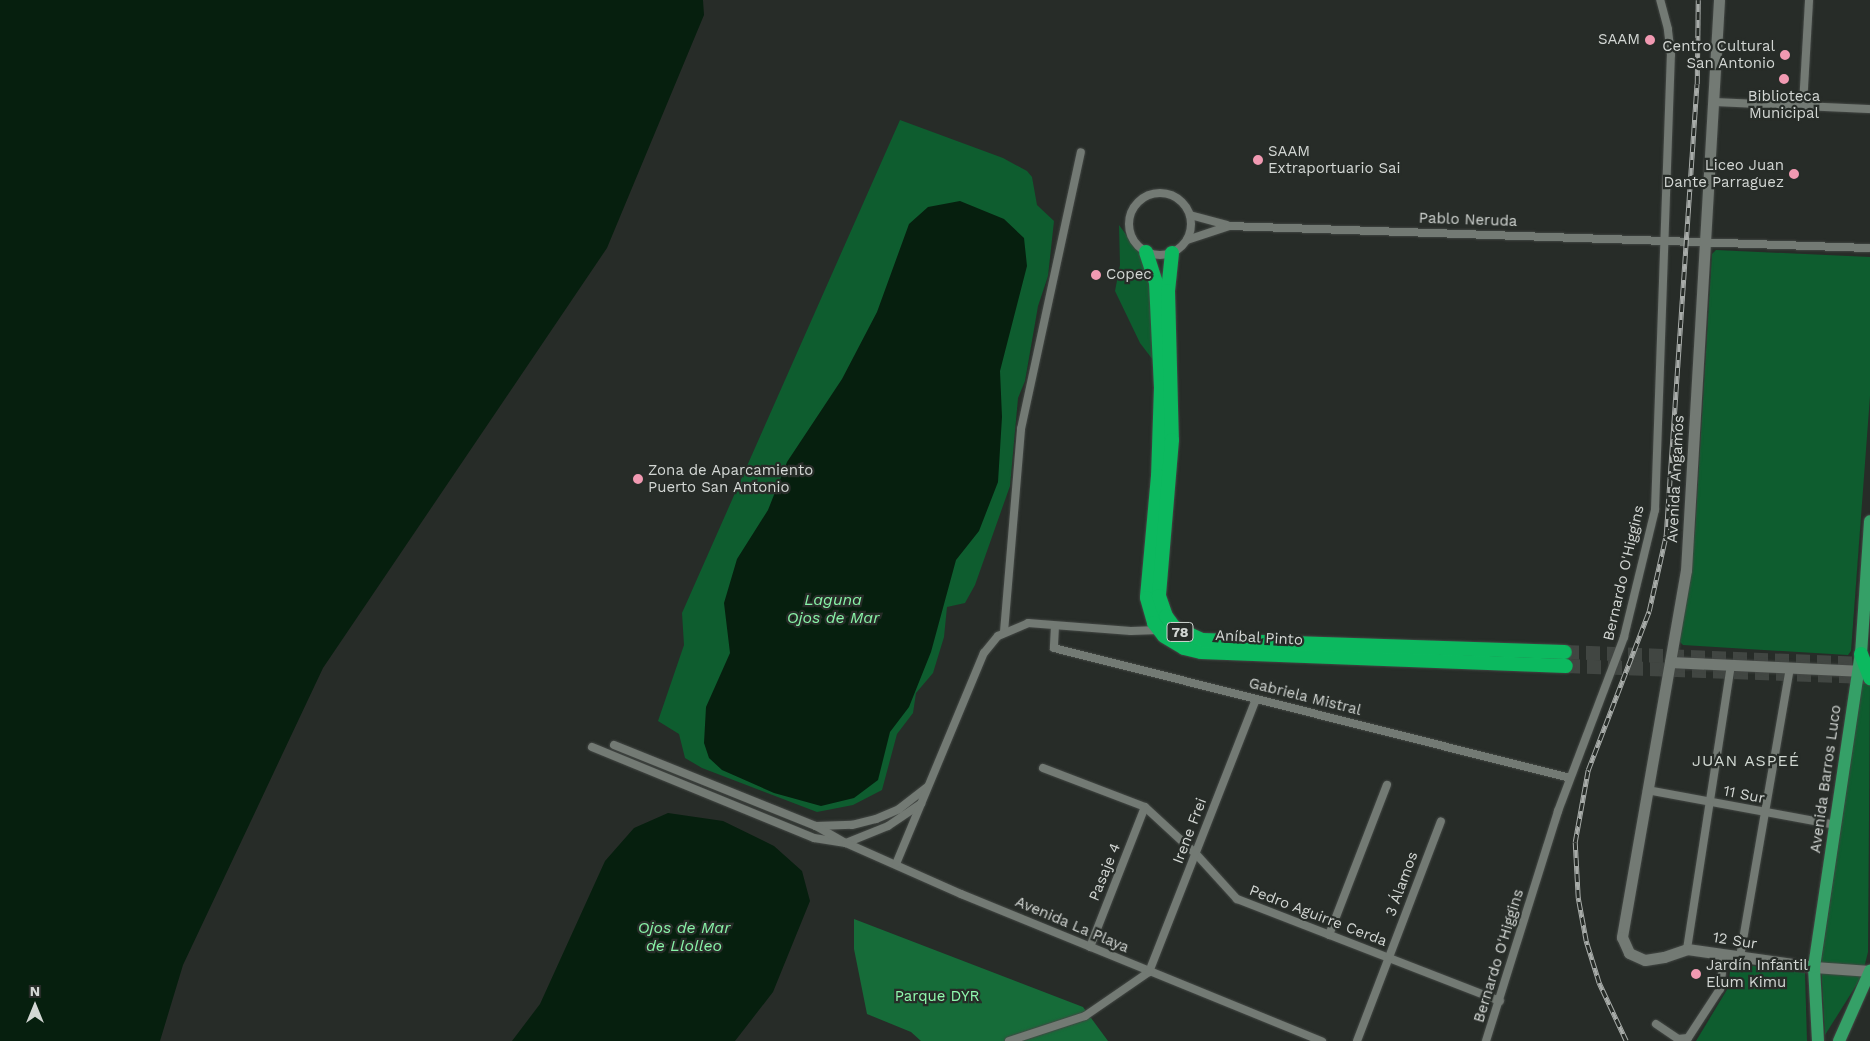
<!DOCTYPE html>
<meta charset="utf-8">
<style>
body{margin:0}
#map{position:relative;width:1870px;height:1041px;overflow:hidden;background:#272c28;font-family:"Work Sans",sans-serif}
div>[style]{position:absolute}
.green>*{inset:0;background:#0e5d2f}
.forest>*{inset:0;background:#166c39}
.water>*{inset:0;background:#061f0e}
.highway-tunnel>*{height:14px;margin-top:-7px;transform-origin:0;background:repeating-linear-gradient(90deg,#414642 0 14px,transparent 0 21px)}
.roads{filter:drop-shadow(0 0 1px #434744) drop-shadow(0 0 1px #434744)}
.street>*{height:8px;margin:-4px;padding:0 4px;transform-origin:4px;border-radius:4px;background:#737a74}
.street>.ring{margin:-4px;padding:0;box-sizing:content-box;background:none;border:8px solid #737a74;border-radius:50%}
.secondary>*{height:11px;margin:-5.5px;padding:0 5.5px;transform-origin:5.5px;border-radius:5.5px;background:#737a74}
.primary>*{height:12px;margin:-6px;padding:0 6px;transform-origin:6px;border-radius:6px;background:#35a067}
.highway>*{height:14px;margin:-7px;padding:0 7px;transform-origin:7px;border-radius:7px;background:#0cb95f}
.rail>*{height:4.5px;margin-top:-2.25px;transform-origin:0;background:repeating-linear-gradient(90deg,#272c28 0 8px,#a8aca9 0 16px);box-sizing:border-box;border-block:1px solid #a8aca9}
.dots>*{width:14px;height:14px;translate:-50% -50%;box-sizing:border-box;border:2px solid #272c28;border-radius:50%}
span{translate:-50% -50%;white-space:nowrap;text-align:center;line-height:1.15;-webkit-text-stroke:4.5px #272c28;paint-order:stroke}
.shield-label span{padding:1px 4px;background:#272c28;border:1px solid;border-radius:4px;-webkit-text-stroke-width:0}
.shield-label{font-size:14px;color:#d3d7d4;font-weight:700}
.poi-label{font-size:15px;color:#d3d7d4}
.right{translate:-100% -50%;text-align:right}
.left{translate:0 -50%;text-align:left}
.street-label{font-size:15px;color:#d3d7d4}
.park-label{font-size:15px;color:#90faae}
.water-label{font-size:16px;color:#89f3a8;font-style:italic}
.neighbourhood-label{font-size:16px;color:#d1d8d2;letter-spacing:1px}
.north{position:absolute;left:10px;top:981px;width:50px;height:50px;-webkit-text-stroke:4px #272c28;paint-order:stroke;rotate:0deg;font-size:14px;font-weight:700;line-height:20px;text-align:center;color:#d3d7d4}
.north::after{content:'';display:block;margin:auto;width:18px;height:22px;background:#d3d7d4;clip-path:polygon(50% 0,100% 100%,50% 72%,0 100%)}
</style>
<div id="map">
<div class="green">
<i style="clip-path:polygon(900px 120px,1003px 158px,1027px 171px,1032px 177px,1037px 205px,1054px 221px,1048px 276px,1038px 306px,1025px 381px,1018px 398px,1010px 486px,975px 585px,965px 603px,947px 607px,944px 637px,933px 673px,916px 693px,913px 713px,897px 734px,882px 790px,853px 805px,817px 812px,702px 768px,685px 758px,679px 734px,658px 721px,684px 645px,682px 613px)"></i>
<i style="clip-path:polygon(1119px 225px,1141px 255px,1150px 281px,1153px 360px,1140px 343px,1115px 291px,1120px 265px)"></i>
<i style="clip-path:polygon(1716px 250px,1870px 257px,1870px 396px,1851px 651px,1848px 655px,1683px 645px,1679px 641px,1695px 531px,1712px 254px)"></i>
<i style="clip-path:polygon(1863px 680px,1870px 684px,1868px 952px,1862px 976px,1825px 1035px,1821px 963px)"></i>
<i style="clip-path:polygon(1731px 963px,1805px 973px,1807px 1041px,1696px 1041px,1728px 988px)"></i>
</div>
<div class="forest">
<i style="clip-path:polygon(854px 919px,1083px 1007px,1108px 1041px,921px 1041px,911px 1032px,867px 1014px,854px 949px)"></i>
</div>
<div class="water">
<i style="clip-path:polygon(0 0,703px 0,704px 15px,607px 248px,323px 668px,183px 965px,160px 1041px,0 1041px)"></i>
<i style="clip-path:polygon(960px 201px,1004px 219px,1024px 238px,1027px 266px,1000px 371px,1002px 417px,998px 482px,979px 531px,956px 560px,931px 652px,909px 707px,890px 732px,878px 780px,854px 798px,821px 806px,774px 793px,722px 770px,709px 758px,704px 743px,706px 707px,730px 653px,724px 603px,737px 559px,768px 510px,787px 462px,842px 379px,877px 312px,909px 224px,928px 207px)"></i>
<i style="clip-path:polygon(668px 813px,723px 821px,774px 846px,802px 871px,810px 901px,773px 992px,735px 1041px,512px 1041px,540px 1004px,605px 861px,634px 828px)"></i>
</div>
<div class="highway-tunnel">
<i style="left:1565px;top:652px;width:305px;rotate:2.3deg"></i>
<i style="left:1566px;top:666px;width:302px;rotate:2.1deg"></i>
</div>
<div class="roads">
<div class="street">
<i style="left:1713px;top:102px;width:157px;rotate:2.6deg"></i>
<i style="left:1803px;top:105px;width:105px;rotate:-86.7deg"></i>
<i class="ring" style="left:1129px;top:193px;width:54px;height:54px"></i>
<i style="left:1190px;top:215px;width:38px;rotate:15deg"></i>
<i style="left:1187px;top:240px;width:44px;rotate:-18.4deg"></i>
<i style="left:1229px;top:226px;width:641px;rotate:1.97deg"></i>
<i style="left:1055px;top:626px;width:22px;rotate:93deg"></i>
<i style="left:1054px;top:648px;width:532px;rotate:14.14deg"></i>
<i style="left:1004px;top:632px;width:204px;rotate:-85.2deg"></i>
<i style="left:1021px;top:429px;width:283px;rotate:-77.8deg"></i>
<i style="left:614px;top:745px;width:218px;rotate:21.9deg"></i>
<i style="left:816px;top:826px;width:36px;rotate:-2deg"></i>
<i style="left:852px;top:825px;width:25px;rotate:-14deg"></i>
<i style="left:876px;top:819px;width:25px;rotate:-23deg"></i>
<i style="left:899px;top:809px;width:36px;rotate:-38deg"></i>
<i style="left:592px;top:747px;width:240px;rotate:22.3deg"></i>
<i style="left:814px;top:838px;width:32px;rotate:9deg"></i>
<i style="left:846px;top:843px;width:45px;rotate:-22deg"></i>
<i style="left:888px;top:826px;width:40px;rotate:-34deg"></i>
<i style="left:1043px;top:768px;width:109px;rotate:20.9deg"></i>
<i style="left:1145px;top:807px;width:69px;rotate:42.7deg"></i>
<i style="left:1196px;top:854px;width:61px;rotate:47.7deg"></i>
<i style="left:1237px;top:899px;width:282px;rotate:21.2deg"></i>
<i style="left:1647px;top:790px;width:191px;rotate:10.5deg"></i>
<i style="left:816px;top:826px;width:34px;rotate:30deg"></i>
<i style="left:846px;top:843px;width:126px;rotate:23.9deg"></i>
<i style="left:961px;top:894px;width:390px;rotate:22.2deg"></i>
<i style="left:896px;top:864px;width:229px;rotate:-67.4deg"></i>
<i style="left:984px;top:653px;width:22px;rotate:-51deg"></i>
<i style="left:998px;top:636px;width:33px;rotate:-23deg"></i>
<i style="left:1028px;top:623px;width:103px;rotate:4.4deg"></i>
<i style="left:1131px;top:631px;width:28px;rotate:-2deg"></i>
<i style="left:1329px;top:935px;width:161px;rotate:-68.9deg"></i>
<i style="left:1090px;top:947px;width:150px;rotate:-68.6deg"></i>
<i style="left:1687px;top:949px;width:287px;rotate:-81.2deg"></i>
<i style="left:1740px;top:957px;width:293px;rotate:-80.2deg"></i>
<i style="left:1656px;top:1024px;width:27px;rotate:34deg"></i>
<i style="left:1678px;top:1039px;width:10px;rotate:-6deg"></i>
<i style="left:1688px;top:1038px;width:59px;rotate:-56.9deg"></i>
<i style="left:1720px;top:989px;width:34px;rotate:-83deg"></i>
<i style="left:1009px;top:1041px;width:80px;rotate:-18.2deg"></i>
<i style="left:1085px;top:1016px;width:78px;rotate:-34.5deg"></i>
<i style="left:1149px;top:972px;width:293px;rotate:-68.6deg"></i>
<i style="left:1357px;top:1041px;width:235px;rotate:-69.1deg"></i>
<i style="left:1486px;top:1041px;width:241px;rotate:-72.6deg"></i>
<i style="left:1558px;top:811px;width:186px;rotate:-69.2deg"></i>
<i style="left:1624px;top:637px;width:131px;rotate:-76.3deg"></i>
<i style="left:1655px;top:510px;width:455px;rotate:-88deg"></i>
<i style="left:1671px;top:55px;width:26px;rotate:-97deg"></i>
<i style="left:1668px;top:29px;width:30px;rotate:-105deg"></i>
</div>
<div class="secondary">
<i style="left:1719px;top:0;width:571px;rotate:93.31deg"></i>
<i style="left:1686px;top:570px;width:373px;rotate:99.9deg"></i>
<i style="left:1622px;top:937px;width:17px;rotate:66deg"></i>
<i style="left:1629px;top:953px;width:17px;rotate:24deg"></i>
<i style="left:1645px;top:960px;width:19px;rotate:-9deg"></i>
<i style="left:1664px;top:957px;width:24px;rotate:-19deg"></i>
<i style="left:1687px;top:949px;width:128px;rotate:8.1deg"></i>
<i style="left:1814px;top:967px;width:56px;rotate:4.1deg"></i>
<i style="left:1670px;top:662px;width:188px;rotate:2.7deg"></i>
</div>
<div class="primary">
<i style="left:1818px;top:1041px;width:74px;rotate:-93.1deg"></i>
<i style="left:1814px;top:967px;width:317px;rotate:-81.5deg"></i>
<i style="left:1861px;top:654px;width:133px;rotate:-86.1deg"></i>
<i style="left:1839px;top:1041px;width:77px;rotate:-66.1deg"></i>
</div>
<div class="highway">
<i style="left:1146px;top:252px;width:32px;rotate:72deg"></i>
<i style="left:1156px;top:282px;width:105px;rotate:87.3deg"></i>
<i style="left:1161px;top:387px;width:89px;rotate:91.9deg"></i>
<i style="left:1158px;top:476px;width:122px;rotate:95.2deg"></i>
<i style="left:1147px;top:598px;width:26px;rotate:74deg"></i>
<i style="left:1154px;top:623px;width:16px;rotate:52deg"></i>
<i style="left:1164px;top:636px;width:23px;rotate:31deg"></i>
<i style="left:1184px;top:648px;width:17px;rotate:13deg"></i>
<i style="left:1201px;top:652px;width:365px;rotate:2.2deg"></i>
<i style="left:1172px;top:253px;width:38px;rotate:96deg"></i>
<i style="left:1168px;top:291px;width:149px;rotate:88.5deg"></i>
<i style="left:1172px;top:440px;width:157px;rotate:94.8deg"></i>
<i style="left:1159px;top:596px;width:21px;rotate:71deg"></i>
<i style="left:1166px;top:616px;width:14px;rotate:54deg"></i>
<i style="left:1174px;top:627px;width:31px;rotate:25deg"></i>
<i style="left:1202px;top:640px;width:363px;rotate:1.9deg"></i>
<i style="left:1861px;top:654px;width:26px;rotate:69deg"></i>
</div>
</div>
<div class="rail">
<i style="left:1626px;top:1041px;width:64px;rotate:-115deg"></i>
<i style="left:1599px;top:983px;width:44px;rotate:-107.2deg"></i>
<i style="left:1586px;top:941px;width:44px;rotate:-100.5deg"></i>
<i style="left:1578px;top:898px;width:56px;rotate:-93.1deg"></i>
<i style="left:1575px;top:842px;width:73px;rotate:-79.8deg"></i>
<i style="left:1588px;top:770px;width:170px;rotate:-69deg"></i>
<i style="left:1649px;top:611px;width:78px;rotate:-77.4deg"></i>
<i style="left:1666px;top:535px;width:452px;rotate:-86.1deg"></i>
<i style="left:1697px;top:84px;width:84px;rotate:-89.3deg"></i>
</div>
<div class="dots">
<i style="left:1650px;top:40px;background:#f19ab2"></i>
<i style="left:1785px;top:55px;background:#f19ab2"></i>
<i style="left:1784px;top:79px;background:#f19ab2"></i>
<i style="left:1258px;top:160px;background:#f19ab2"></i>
<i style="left:1794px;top:174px;background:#f19ab2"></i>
<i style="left:1096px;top:275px;background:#f19ab2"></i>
<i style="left:638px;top:479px;background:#f19ab2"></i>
<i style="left:1696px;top:974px;background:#f19ab2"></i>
</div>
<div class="shield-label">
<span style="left:1180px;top:632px">78</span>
</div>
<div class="poi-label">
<span class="right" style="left:1640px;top:40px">SAAM</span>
<span class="right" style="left:1775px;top:55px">Centro Cultural<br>San Antonio</span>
<span style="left:1784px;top:105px">Biblioteca<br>Municipal</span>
<span class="left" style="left:1268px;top:160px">SAAM<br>Extraportuario Sai</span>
<span class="right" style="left:1784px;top:174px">Liceo Juan<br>Dante Parraguez</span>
<span class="left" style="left:1106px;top:275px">Copec</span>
<span class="left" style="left:648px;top:479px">Zona de Aparcamiento<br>Puerto San Antonio</span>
<span class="left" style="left:1706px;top:974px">Jardín Infantil<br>Elum Kimu</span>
</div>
<div class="street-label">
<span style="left:1468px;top:220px;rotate:2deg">Pablo Neruda</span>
<span style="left:1676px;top:479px;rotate:-87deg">Avenida Angamos</span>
<span style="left:1624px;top:573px;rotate:-77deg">Bernardo O'Higgins</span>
<span style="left:1259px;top:638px;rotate:3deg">Aníbal Pinto</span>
<span style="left:1305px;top:697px;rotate:14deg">Gabriela Mistral</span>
<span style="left:1826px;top:779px;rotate:-82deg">Avenida Barros Luco</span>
<span style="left:1744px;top:795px;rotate:11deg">11 Sur</span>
<span style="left:1190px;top:831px;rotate:-69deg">Irene Frei</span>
<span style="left:1105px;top:872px;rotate:-68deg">Pasaje 4</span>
<span style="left:1402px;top:884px;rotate:-70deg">3 Álamos</span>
<span style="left:1318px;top:916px;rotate:21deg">Pedro Aguirre Cerda</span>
<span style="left:1072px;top:925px;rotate:23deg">Avenida La Playa</span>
<span style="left:1735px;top:941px;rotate:9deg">12 Sur</span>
<span style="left:1499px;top:956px;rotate:-73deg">Bernardo O'Higgins</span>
</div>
<div class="park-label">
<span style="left:937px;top:997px">Parque DYR</span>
</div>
<div class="water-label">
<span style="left:833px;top:609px">Laguna<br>Ojos de Mar</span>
<span style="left:684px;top:937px">Ojos de Mar<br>de Llolleo</span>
</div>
<div class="neighbourhood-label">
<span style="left:1746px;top:761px">JUAN ASPEÉ</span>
</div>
<div class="north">N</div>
</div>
